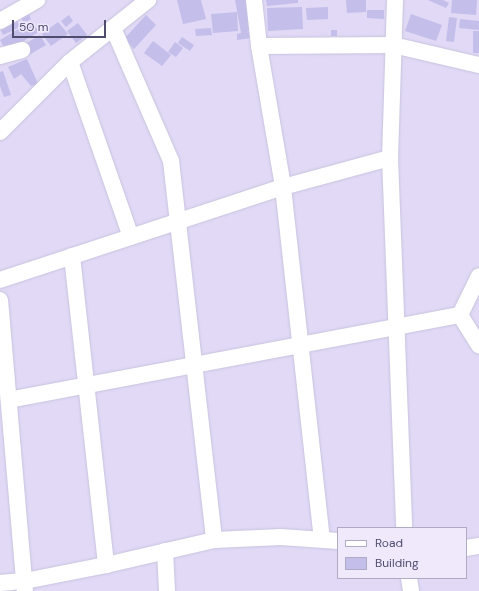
<!DOCTYPE html>
<style>
body{margin:0}
#map{position:relative;width:479px;height:591px;overflow:hidden;background:#ebe4f9;font-family:"DM Sans",sans-serif}
div>[style]{position:absolute}
.residential>*{inset:0;background:#e1d9f5}
.building>*{inset:0;background:#c4beeb}
.roads{filter:drop-shadow(0 0 1px #c8c3de) drop-shadow(0 0 1px #c8c3de)}
.minor>*{height:16px;margin:-8px;padding:0 8px;transform-origin:8px;border-radius:8px;background:#fff}
span{translate:-50% -50%;white-space:nowrap;text-align:center;line-height:1.15;-webkit-text-stroke:3px #f0e9fc;paint-order:stroke}
.legend{position:absolute;left:337px;top:527px;width:130px;height:52px;box-sizing:border-box;background:#f0e9fc;border:1px solid #b0abc3;margin:0;padding:5px 7px;list-style:none;font-size:12px;color:#4f4d6e}
.legend li{display:flex;align-items:center;gap:8px;height:20px}
.legend b{width:20px;border:1px solid #b0abc3}
.scale{position:absolute;left:12px;top:20px;width:94px;height:18px;box-sizing:border-box;border:2px solid #4f4d6e;border-top:0;padding-left:5px;font-size:12px;line-height:14px;white-space:nowrap;color:#4f4d6e;-webkit-text-stroke:3px #f0e9fc;paint-order:stroke}
</style>
<div id="map">
<div class="residential">
<i style="clip-path:polygon(evenodd,0 0,479px 0,479px 591px,0 591px,0 0,338px 528px,466px 528px,466px 578px,338px 578px,338px 528px)"></i>
</div>
<div class="building">
<i style="clip-path:polygon(177px 0,201px 0,206px 19px,183px 24px)"></i>
<i style="clip-path:polygon(235px 0,247px 0,252px 31px,244px 33px,250px 32px,251px 38px,237px 40px,237px 34px,241px 33px)"></i>
<i style="clip-path:polygon(266px 0,298px 0,298px 3px,267px 6px)"></i>
<i style="clip-path:polygon(346px 0,366px 0,366px 12px,347px 13px)"></i>
<i style="clip-path:polygon(428px 0,443px 0,449px 3px,446px 8px)"></i>
<i style="clip-path:polygon(452px 0,477px 0,476px 15px,451px 13px)"></i>
<i style="clip-path:polygon(302px 7px,303px 29px,268px 31px,267px 8px)"></i>
<i style="clip-path:polygon(328px 7px,328px 19px,307px 20px,306px 8px)"></i>
<i style="clip-path:polygon(367px 10px,384px 10px,384px 19px,367px 18px)"></i>
<i style="clip-path:polygon(28px 12px,31px 19px,24px 23px,20px 16px)"></i>
<i style="clip-path:polygon(237px 12px,238px 31px,213px 33px,211px 14px)"></i>
<i style="clip-path:polygon(411px 14px,442px 25px,436px 41px,405px 31px)"></i>
<i style="clip-path:polygon(69px 15px,73px 21px,66px 27px,61px 21px)"></i>
<i style="clip-path:polygon(146px 15px,156px 25px,134px 49px,124px 39px)"></i>
<i style="clip-path:polygon(449px 17px,457px 18px,454px 42px,446px 41px)"></i>
<i style="clip-path:polygon(16px 19px,20px 27px,3px 35px,0 28px)"></i>
<i style="clip-path:polygon(460px 19px,479px 21px,479px 30px,459px 28px)"></i>
<i style="clip-path:polygon(32px 21px,39px 32px,6px 51px,0 40px)"></i>
<i style="clip-path:polygon(58px 22px,68px 34px,51px 46px,42px 34px)"></i>
<i style="clip-path:polygon(78px 23px,87px 35px,76px 43px,67px 31px)"></i>
<i style="clip-path:polygon(211px 28px,212px 35px,196px 36px,195px 29px)"></i>
<i style="clip-path:polygon(331px 30px,337px 30px,337px 36px,331px 36px)"></i>
<i style="clip-path:polygon(473px 31px,479px 31px,479px 53px,473px 53px)"></i>
<i style="clip-path:polygon(40px 35px,46px 45px,29px 55px,23px 45px)"></i>
<i style="clip-path:polygon(182px 37px,194px 45px,190px 51px,178px 43px)"></i>
<i style="clip-path:polygon(153px 41px,171px 55px,162px 66px,144px 53px)"></i>
<i style="clip-path:polygon(175px 42px,183px 48px,176px 57px,168px 52px)"></i>
<i style="clip-path:polygon(27px 59px,38px 84px,31px 86px,21px 74px,14px 79px,8px 67px)"></i>
<i style="clip-path:polygon(3px 71px,11px 95px,4px 97px,0 86px,0 72px)"></i>
</div>
<div class="roads">
<div class="minor">
<i style="left:254px;top:0;width:46px;rotate:83.8deg"></i>
<i style="left:259px;top:46px;width:143px;rotate:80.3deg"></i>
<i style="left:283px;top:187px;width:354px;rotate:83.7deg"></i>
<i style="left:395px;top:0;width:158px;rotate:91.8deg"></i>
<i style="left:390px;top:158px;width:370px;rotate:87.8deg"></i>
<i style="left:0;top:21px;width:43px;rotate:-29.6deg"></i>
<i style="left:113px;top:28px;width:145px;rotate:66.4deg"></i>
<i style="left:171px;top:161px;width:381px;rotate:83.5deg"></i>
<i style="left:259px;top:46px;width:134px;rotate:-0.4deg"></i>
<i style="left:393px;top:45px;width:88px;rotate:13.1deg"></i>
<i style="left:0;top:56px;width:23px;rotate:-15deg"></i>
<i style="left:70px;top:62px;width:185px;rotate:70.8deg"></i>
<i style="left:0;top:132px;width:99px;rotate:-45deg"></i>
<i style="left:70px;top:62px;width:100px;rotate:-38.5deg"></i>
<i style="left:72px;top:256px;width:311px;rotate:83.7deg"></i>
<i style="left:0;top:280px;width:298px;rotate:-18.2deg"></i>
<i style="left:283px;top:187px;width:111px;rotate:-15.2deg"></i>
<i style="left:0;top:300px;width:292px;rotate:85.1deg"></i>
<i style="left:460px;top:315px;width:43px;rotate:-64deg"></i>
<i style="left:460px;top:315px;width:36px;rotate:58deg"></i>
<i style="left:9px;top:400px;width:459px;rotate:-10.7deg"></i>
<i style="left:466px;top:548px;width:13px;rotate:-9deg"></i>
<i style="left:165px;top:551px;width:40px;rotate:87.1deg"></i>
<i style="left:409px;top:578px;width:13px;rotate:81deg"></i>
<i style="left:0;top:583px;width:25px;rotate:-5deg"></i>
<i style="left:25px;top:581px;width:83px;rotate:-11.2deg"></i>
<i style="left:106px;top:565px;width:111px;rotate:-13deg"></i>
<i style="left:214px;top:540px;width:67px;rotate:-2.6deg"></i>
<i style="left:281px;top:537px;width:57px;rotate:4deg"></i>
</div>
</div>
<ul class="legend">
<li><b style="height:5px;background:#fff"></b>Road</li>
<li><b style="height:11px;background:#c4beeb"></b>Building</li>
</ul>
<div class="scale">50 m</div>
</div>
